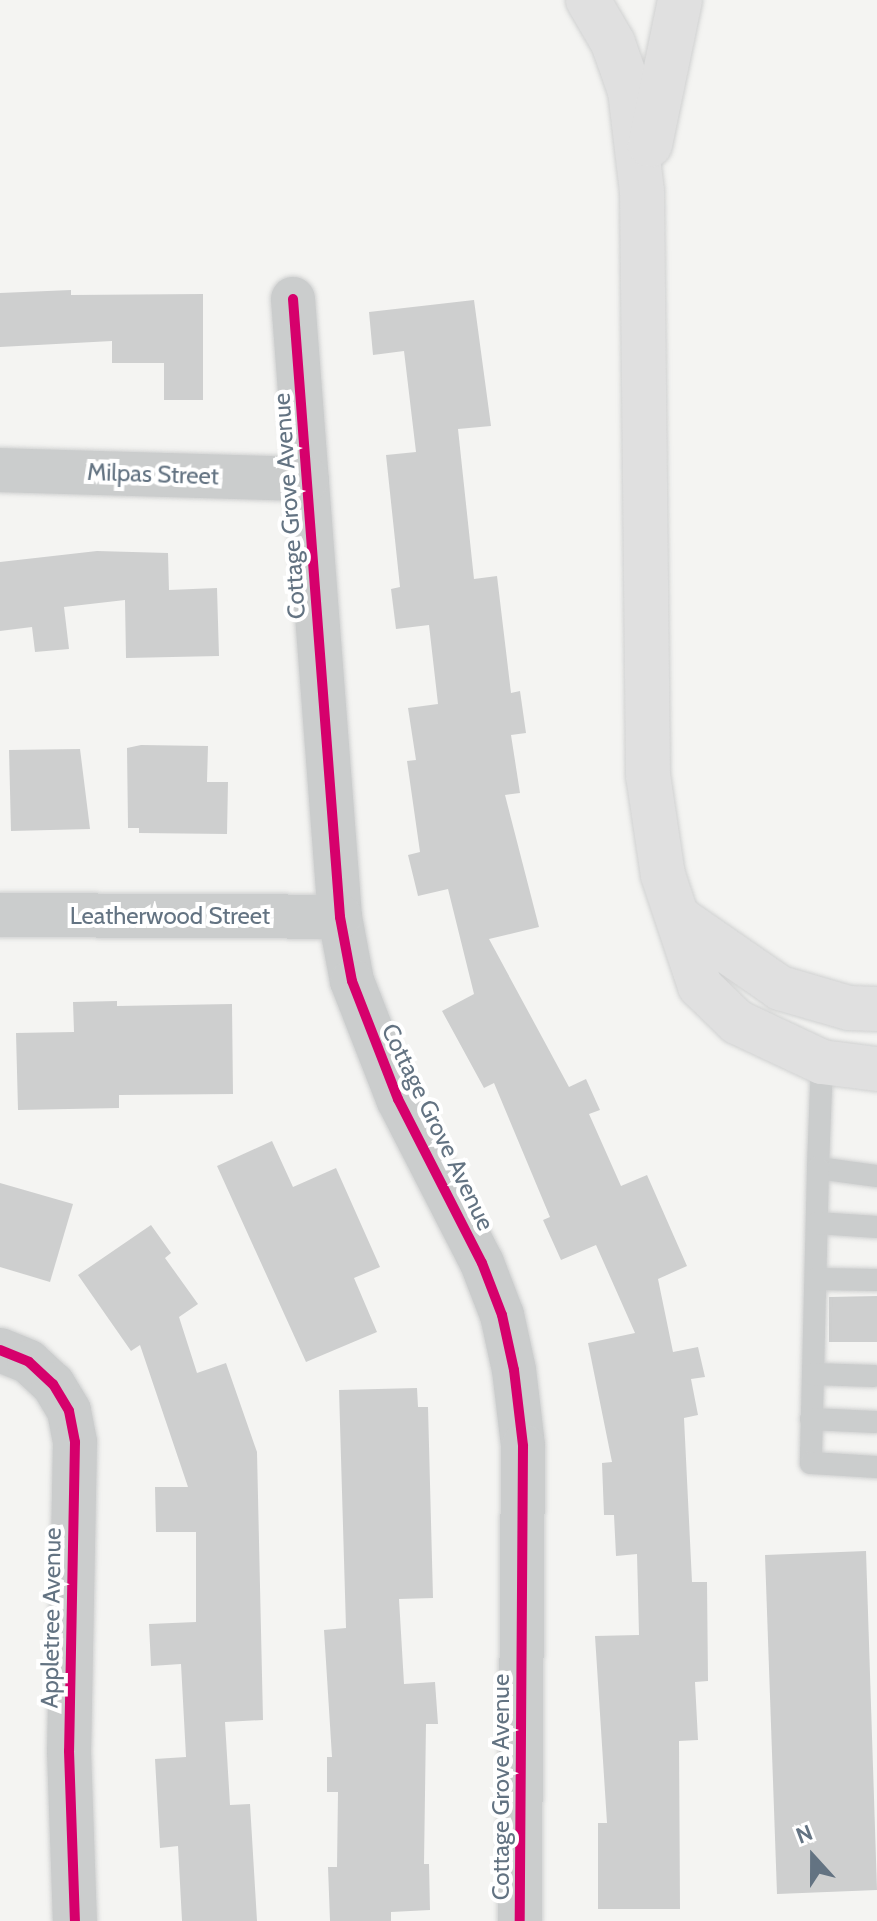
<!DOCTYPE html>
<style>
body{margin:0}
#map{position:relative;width:877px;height:1921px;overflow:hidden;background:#f4f4f2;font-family:Cabin,sans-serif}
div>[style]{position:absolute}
.building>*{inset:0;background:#cecfcf}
.roads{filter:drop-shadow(0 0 2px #d0d1d1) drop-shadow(0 0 2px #d0d1d1)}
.lane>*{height:22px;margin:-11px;padding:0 11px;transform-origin:11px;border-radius:11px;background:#cbcdcd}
.street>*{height:44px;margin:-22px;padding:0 22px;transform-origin:22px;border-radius:22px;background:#cbcdcd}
.highway>*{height:44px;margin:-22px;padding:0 22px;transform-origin:22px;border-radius:22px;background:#e0e0e0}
.cycleway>*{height:10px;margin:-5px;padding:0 5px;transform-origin:5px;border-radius:5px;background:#d6006c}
span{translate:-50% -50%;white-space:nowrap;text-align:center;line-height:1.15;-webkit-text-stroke:8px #fff;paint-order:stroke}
.street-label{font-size:24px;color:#637382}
.north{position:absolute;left:773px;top:1817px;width:80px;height:80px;-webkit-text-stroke:6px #fff;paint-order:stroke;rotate:339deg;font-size:22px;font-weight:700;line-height:32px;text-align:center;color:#637382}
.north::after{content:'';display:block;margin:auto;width:28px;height:36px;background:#637382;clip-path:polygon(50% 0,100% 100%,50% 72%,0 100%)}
</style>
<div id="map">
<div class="building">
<i style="clip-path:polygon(71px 290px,71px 295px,203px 294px,203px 400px,164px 400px,164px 363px,112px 363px,112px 341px,0 347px,0 293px)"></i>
<i style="clip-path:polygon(474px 300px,491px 426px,458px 429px,474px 579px,497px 576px,511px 693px,520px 691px,526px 733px,511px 735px,520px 793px,505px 795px,539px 927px,489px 939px,569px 1087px,586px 1079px,600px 1110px,589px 1114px,621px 1186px,647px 1175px,687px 1266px,658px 1279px,673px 1352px,698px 1347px,705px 1377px,691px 1379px,698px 1415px,684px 1418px,692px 1582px,707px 1582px,708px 1681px,695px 1682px,698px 1740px,679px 1741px,680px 1909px,598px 1909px,598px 1823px,607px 1823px,595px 1636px,639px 1635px,637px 1554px,616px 1556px,614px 1515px,604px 1515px,602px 1463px,612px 1462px,588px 1343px,635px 1333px,596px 1245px,561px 1260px,543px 1220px,550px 1217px,494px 1083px,484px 1088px,442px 1011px,474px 994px,448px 889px,418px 896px,408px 855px,420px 852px,407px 761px,416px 760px,408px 708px,438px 704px,429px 625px,396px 629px,391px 589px,400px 587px,386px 455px,416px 452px,404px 351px,373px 355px,369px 312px)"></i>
<i style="clip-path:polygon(97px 551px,168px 553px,169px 590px,217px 588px,219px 656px,126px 658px,125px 600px,64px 607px,69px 649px,35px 652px,32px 627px,0 631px,0 562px)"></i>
<i style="clip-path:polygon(141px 745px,208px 746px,207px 782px,228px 782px,227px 834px,139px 833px,139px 828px,128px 828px,127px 748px)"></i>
<i style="clip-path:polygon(80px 749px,90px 829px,11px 831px,9px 750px)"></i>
<i style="clip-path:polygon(117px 1001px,117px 1006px,232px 1004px,233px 1094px,119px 1095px,119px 1108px,18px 1110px,16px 1033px,74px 1032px,73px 1002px)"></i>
<i style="clip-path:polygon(272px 1141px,293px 1187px,336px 1168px,380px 1267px,354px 1278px,377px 1332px,306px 1362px,217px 1166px)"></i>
<i style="clip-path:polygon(0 1183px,73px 1204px,50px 1282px,0 1267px)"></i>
<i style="clip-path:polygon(151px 1225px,171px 1253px,165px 1258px,198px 1304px,179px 1317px,197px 1373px,226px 1363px,257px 1452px,263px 1720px,225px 1722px,230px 1805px,250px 1804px,257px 1921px,182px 1921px,178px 1846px,160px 1848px,155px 1759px,186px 1757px,181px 1664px,151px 1666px,149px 1624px,196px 1622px,196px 1532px,156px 1532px,155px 1487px,188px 1487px,140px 1345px,131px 1351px,78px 1275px)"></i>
<i style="clip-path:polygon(877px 1296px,877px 1342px,829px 1342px,829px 1297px)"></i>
<i style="clip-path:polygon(417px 1388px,418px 1407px,428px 1407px,433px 1598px,399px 1599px,404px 1684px,435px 1682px,438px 1724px,426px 1724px,424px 1864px,429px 1864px,430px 1910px,391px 1912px,391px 1921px,330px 1921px,328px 1867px,337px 1867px,338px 1792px,327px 1792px,327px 1757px,332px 1757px,324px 1630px,346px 1628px,339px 1390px)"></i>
<i style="clip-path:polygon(866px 1551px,877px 1890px,777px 1894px,765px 1555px)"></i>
</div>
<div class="roads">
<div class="lane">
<i style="left:822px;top:1062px;width:106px;rotate:92.2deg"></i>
<i style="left:818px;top:1168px;width:60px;rotate:7.7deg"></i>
<i style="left:818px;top:1168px;width:295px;rotate:91.4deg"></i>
<i style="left:811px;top:1463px;width:66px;rotate:3.5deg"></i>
<i style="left:817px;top:1223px;width:60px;rotate:3.8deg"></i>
<i style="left:816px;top:1279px;width:61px;rotate:0.9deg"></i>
<i style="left:813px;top:1374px;width:61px;rotate:1.9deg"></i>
<i style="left:811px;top:1419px;width:64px;rotate:2.7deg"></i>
</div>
<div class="street">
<i style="left:293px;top:299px;width:620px;rotate:85.65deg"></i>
<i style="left:340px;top:917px;width:65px;rotate:79.4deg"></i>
<i style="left:352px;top:981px;width:127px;rotate:68.7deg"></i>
<i style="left:398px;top:1099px;width:184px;rotate:62.9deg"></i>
<i style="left:482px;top:1263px;width:56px;rotate:69deg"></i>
<i style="left:502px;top:1315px;width:56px;rotate:77.7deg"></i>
<i style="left:514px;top:1370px;width:77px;rotate:83.2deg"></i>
<i style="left:523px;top:1446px;width:475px;rotate:90.4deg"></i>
<i style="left:0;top:470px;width:307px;rotate:1.7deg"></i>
<i style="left:0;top:915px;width:340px;rotate:0.3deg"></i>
<i style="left:0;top:1350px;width:31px;rotate:22deg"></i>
<i style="left:29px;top:1362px;width:33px;rotate:43deg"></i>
<i style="left:53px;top:1384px;width:31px;rotate:59deg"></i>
<i style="left:69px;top:1411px;width:32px;rotate:79deg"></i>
<i style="left:75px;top:1442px;width:309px;rotate:91.1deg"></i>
<i style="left:69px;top:1751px;width:170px;rotate:88deg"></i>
</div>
<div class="highway">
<i style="left:588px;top:0;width:50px;rotate:59.8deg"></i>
<i style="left:613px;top:43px;width:51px;rotate:70.5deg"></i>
<i style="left:630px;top:91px;width:101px;rotate:83.2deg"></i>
<i style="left:642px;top:191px;width:584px;rotate:89.41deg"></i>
<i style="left:648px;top:775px;width:101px;rotate:81.5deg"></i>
<i style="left:663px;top:875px;width:117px;rotate:71.6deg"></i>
<i style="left:700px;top:986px;width:52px;rotate:44.2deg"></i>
<i style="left:737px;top:1022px;width:94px;rotate:25.2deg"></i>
<i style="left:822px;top:1062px;width:55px;rotate:7.3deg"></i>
<i style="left:650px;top:145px;width:148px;rotate:-78.3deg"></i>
<i style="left:679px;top:918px;width:123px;rotate:34.7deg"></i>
<i style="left:780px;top:988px;width:72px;rotate:16.2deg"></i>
<i style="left:849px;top:1008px;width:28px;rotate:2deg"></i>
</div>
</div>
<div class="cycleway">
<i style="left:293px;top:299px;width:620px;rotate:85.65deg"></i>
<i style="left:340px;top:917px;width:65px;rotate:79.4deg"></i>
<i style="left:352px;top:981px;width:127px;rotate:68.7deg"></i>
<i style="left:398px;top:1099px;width:184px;rotate:62.9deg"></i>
<i style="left:482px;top:1263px;width:56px;rotate:69deg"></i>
<i style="left:502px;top:1315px;width:56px;rotate:77.7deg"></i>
<i style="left:514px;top:1370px;width:77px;rotate:83.2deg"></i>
<i style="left:523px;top:1446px;width:475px;rotate:90.4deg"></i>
<i style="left:0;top:1350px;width:31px;rotate:22deg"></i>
<i style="left:29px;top:1362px;width:33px;rotate:43deg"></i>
<i style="left:53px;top:1384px;width:31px;rotate:59deg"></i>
<i style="left:69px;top:1411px;width:32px;rotate:79deg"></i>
<i style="left:75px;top:1442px;width:309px;rotate:91.1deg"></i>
<i style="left:69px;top:1751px;width:170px;rotate:88deg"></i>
</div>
<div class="street-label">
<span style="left:153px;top:474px;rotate:2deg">Milpas Street</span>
<span style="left:289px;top:506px;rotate:-94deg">Cottage Grove Avenue</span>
<span style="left:170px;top:916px">Leatherwood Street</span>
<span style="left:438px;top:1127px;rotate:64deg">Cottage Grove Avenue</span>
<span style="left:51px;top:1618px;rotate:-89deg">Appletree Avenue</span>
<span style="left:501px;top:1787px;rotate:-90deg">Cottage Grove Avenue</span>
</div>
<div class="north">N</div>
</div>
